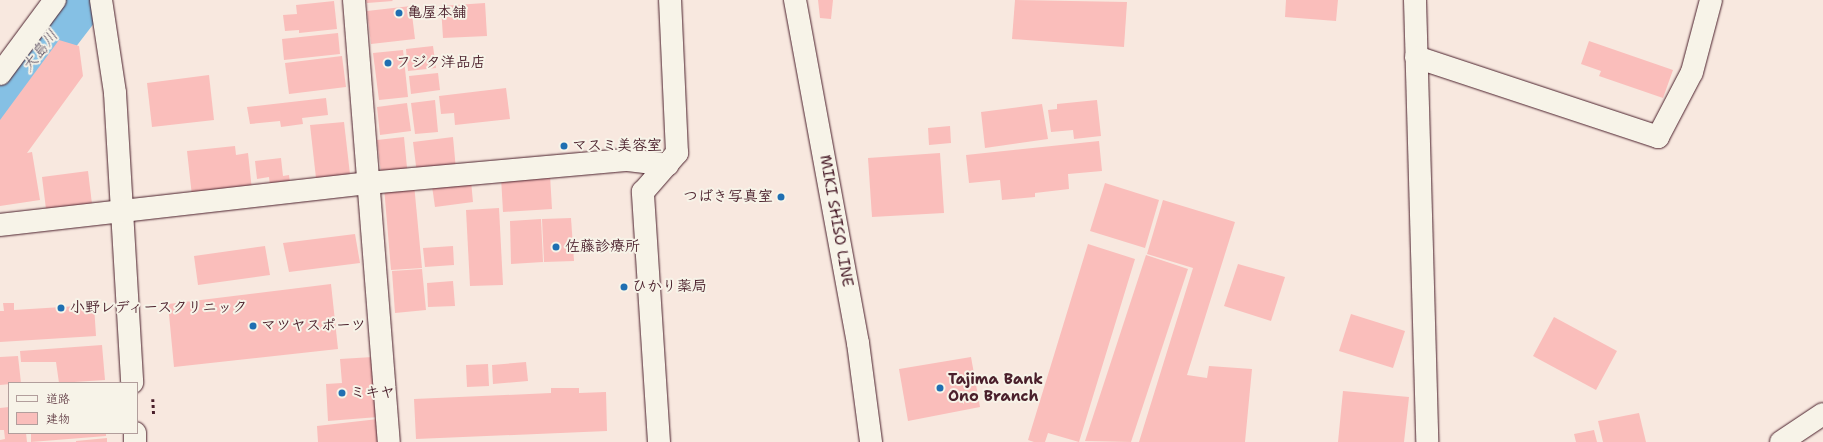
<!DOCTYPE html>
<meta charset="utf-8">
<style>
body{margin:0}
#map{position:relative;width:1823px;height:442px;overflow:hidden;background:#f8e8df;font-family:"Shantell Sans","Klee One",sans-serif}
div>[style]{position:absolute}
.river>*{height:52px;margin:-26px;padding:0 26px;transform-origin:26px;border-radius:26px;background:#85c0e4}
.building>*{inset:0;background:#fabebb}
.path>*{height:2.5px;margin-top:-1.25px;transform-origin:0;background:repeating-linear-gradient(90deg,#4a1f2b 0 3px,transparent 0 6px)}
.roads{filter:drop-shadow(0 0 1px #4a1f2b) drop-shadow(0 0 1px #4a1f2b)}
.minor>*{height:22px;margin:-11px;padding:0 11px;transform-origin:11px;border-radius:11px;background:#f7f3e8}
.major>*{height:22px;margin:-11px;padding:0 11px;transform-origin:11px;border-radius:11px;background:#f7f3e8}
.dots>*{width:11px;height:11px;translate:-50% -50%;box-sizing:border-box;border:2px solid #f7f3e8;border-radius:50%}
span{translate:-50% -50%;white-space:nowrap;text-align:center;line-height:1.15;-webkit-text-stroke:4px #f7f3e8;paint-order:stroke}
.poi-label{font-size:15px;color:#4a1f2b;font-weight:700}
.left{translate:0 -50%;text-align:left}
.right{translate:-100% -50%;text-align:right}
.street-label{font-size:15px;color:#4a1f2b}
.water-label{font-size:16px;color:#5c4f62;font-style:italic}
.legend{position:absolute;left:8px;top:382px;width:130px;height:52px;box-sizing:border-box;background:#f7f3e8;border:1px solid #b29e9c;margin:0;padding:5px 7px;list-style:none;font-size:12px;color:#4a1f2b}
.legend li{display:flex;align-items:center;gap:8px;height:20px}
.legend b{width:20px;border:1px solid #b29e9c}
</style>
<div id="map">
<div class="river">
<i style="left:0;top:103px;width:130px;rotate:-52.5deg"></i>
</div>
<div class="building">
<i style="clip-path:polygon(366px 0,392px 0,393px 1px,367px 3px)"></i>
<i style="clip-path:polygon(818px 0,833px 0,831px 19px,820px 18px)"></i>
<i style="clip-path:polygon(1015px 0,1127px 2px,1124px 47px,1012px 39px)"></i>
<i style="clip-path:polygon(1286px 0,1338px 0,1336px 21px,1285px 17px)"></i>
<i style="clip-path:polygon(334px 1px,337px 29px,299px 33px,299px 30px,285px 31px,283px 15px,297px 14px,296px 5px)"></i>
<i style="clip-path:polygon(485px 3px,487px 36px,443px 38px,441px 6px)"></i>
<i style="clip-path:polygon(411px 6px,415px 39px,371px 44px,367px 11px)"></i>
<i style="clip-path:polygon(338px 33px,340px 54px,284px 60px,282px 39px)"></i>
<i style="clip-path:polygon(59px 40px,79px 46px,83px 76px,27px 153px,32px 152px,40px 200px,0 206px,0 120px)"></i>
<i style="clip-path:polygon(1589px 41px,1673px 70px,1663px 98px,1599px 76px,1601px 71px,1581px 64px)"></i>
<i style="clip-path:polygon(433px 46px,436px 68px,408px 71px,406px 49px)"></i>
<i style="clip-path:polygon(403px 50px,408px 97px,379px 100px,373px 53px)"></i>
<i style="clip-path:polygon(342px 56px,346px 87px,289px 94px,285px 63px)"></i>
<i style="clip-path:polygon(438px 73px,440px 90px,411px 94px,409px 76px)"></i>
<i style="clip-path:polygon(209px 75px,214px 120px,152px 127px,147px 83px)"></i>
<i style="clip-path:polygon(506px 88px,510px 119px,455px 125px,454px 113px,441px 114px,439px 96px)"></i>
<i style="clip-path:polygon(326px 98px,328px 115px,302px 118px,303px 124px,281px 127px,280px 121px,250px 124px,247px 107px)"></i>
<i style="clip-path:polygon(435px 100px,438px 132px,415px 134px,411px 103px)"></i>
<i style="clip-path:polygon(1097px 100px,1101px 136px,1074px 139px,1073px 130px,1051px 132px,1048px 110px,1057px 109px,1057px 104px)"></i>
<i style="clip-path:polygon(407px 103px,411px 131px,380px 135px,377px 107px)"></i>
<i style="clip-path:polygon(1042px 104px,1048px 139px,985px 148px,981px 112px)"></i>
<i style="clip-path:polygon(344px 122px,351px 183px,317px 187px,310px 125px)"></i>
<i style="clip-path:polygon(950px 126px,951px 143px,929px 145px,928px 128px)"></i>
<i style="clip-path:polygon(404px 137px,408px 178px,382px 180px,377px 140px)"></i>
<i style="clip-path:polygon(453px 137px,456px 170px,417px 174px,413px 142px)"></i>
<i style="clip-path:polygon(1099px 141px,1102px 171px,1068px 174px,1069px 189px,1035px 193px,1035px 197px,1002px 200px,1000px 180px,969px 183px,966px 155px)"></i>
<i style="clip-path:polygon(235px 146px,236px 155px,248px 153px,252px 190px,192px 196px,187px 151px)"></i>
<i style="clip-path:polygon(940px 153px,944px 213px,872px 217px,868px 158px)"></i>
<i style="clip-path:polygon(281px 158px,283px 176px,289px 175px,290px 183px,270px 186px,269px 177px,257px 179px,255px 161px)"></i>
<i style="clip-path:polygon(88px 171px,92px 204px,46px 209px,42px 177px)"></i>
<i style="clip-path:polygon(550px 175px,552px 209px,503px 212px,501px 177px)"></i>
<i style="clip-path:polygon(471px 181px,473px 202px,435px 207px,432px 186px)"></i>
<i style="clip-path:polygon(1105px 183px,1159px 200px,1145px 248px,1090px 231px)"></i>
<i style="clip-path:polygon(414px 184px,422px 268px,391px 270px,384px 187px)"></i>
<i style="clip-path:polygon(1163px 200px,1235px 222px,1187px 375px,1207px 378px,1209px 366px,1252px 369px,1245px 442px,1139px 442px,1193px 268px,1147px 254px)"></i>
<i style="clip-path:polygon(499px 208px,503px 285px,470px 286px,466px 210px)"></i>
<i style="clip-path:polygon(571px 218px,574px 261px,544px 262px,542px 219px)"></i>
<i style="clip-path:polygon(541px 219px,543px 262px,511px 264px,510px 221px)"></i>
<i style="clip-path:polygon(355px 234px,360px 263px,289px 272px,283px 243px)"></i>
<i style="clip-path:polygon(1088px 244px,1135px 259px,1079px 442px,1048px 433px,1045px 442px,1034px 442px,1028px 440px)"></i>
<i style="clip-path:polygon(265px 246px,270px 275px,198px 285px,194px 256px)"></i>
<i style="clip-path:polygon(453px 246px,454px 265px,425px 267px,423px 248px)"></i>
<i style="clip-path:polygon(1146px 255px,1188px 269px,1131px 442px,1085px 441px)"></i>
<i style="clip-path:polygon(1238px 264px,1285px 277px,1271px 321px,1224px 306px)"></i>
<i style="clip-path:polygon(422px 269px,426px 310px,395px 313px,392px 271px)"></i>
<i style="clip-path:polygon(453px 281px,455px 306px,428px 307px,427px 283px)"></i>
<i style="clip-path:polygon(331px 284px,338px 349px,174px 367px,168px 304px)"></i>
<i style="clip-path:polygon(3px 303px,14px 303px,14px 310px,94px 305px,96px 336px,0 342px,0 311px,4px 311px)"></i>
<i style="clip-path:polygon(1351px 314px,1405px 331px,1393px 368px,1339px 351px)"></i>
<i style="clip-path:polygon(1554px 317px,1617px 351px,1596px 390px,1533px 356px)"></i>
<i style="clip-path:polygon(102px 345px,105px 380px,59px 383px,56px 362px,21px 362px,20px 351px)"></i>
<i style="clip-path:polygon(18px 356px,21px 383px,0 385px,0 357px)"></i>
<i style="clip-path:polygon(373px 357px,378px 417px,328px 421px,326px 384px,342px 383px,340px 359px)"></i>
<i style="clip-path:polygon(971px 357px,980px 407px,908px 421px,899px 369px)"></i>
<i style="clip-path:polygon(526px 362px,528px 381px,493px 384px,492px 365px)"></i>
<i style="clip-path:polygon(488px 364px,489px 386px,467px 387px,466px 365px)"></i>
<i style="clip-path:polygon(551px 388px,579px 388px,579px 393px,606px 392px,607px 431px,416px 439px,414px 399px,551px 393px)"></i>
<i style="clip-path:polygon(1343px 391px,1409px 397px,1404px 442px,1338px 442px)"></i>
<i style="clip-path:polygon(9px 407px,9px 433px,26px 433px,27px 442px,0 442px,0 440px,5px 439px,4px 430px,0 430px,0 408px)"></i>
<i style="clip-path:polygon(1639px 413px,1646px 442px,1603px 442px,1598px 421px)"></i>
<i style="clip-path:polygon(378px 419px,380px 442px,318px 442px,317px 426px)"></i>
<i style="clip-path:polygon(1594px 430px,1597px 442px,1576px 442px,1574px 434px)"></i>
<i style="clip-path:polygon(31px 433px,106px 433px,106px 436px,31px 442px)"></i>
<i style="clip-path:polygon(107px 438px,107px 442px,76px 442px,76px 441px)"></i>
</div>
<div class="path">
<i style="left:153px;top:399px;width:17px;rotate:87deg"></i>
</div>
<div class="roads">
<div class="minor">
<i style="left:101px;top:0;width:94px;rotate:81.4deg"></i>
<i style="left:115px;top:93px;width:290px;rotate:86.6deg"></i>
<i style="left:354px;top:0;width:443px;rotate:85.5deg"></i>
<i style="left:1415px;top:0;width:442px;rotate:88.4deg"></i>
<i style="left:1416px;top:57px;width:255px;rotate:18.3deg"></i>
<i style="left:1658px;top:137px;width:73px;rotate:-62.4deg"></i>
<i style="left:1692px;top:72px;width:74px;rotate:-75.2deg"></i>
<i style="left:0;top:74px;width:92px;rotate:-53.4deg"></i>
<i style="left:0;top:225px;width:370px;rotate:-6.5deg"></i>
<i style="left:368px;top:183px;width:261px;rotate:-5.1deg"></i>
<i style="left:628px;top:160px;width:40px;rotate:7.1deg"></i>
<i style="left:135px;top:433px;width:9px;rotate:90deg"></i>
<i style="left:659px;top:442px;width:251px;rotate:-93.7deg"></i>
<i style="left:643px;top:192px;width:52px;rotate:-48.9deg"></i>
<i style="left:677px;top:153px;width:153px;rotate:-92.6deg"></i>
<i style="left:1781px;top:442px;width:50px;rotate:-33.7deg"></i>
</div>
<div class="major">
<i style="left:795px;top:0;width:349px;rotate:79.6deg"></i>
<i style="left:858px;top:343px;width:100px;rotate:82.5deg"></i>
</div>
</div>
<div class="dots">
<i style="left:399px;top:13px;background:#1f6fb2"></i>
<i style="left:388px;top:63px;background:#1f6fb2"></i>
<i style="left:564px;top:146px;background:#1f6fb2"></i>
<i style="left:781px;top:197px;background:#1f6fb2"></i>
<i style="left:556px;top:247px;background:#1f6fb2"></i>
<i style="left:624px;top:287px;background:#1f6fb2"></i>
<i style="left:61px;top:308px;background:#1f6fb2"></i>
<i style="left:253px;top:326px;background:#1f6fb2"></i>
<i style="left:940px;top:388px;background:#1f6fb2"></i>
<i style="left:342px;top:393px;background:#1f6fb2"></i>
</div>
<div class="poi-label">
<span class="left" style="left:407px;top:13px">亀屋本舗</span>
<span class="left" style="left:396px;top:63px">フジタ洋品店</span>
<span class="left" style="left:572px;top:146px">マスミ美容室</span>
<span class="right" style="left:773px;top:197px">つばき写真室</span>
<span class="left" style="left:565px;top:247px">佐藤診療所</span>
<span class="left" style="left:632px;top:287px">ひかり薬局</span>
<span class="left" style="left:70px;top:308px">小野レディースクリニック</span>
<span class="left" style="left:261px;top:326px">マツヤスポーツ</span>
<span class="left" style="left:948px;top:388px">Tajima Bank<br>Ono Branch</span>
<span class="left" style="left:350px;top:393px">ミキヤ</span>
</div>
<div class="street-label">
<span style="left:836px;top:221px;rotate:80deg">MIKI SHISO LINE</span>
</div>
<div class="water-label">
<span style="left:40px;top:51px;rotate:-52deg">大島川</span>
</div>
<ul class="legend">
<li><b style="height:5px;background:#f7f3e8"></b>道路</li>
<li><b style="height:11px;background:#fabebb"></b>建物</li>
</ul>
</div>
